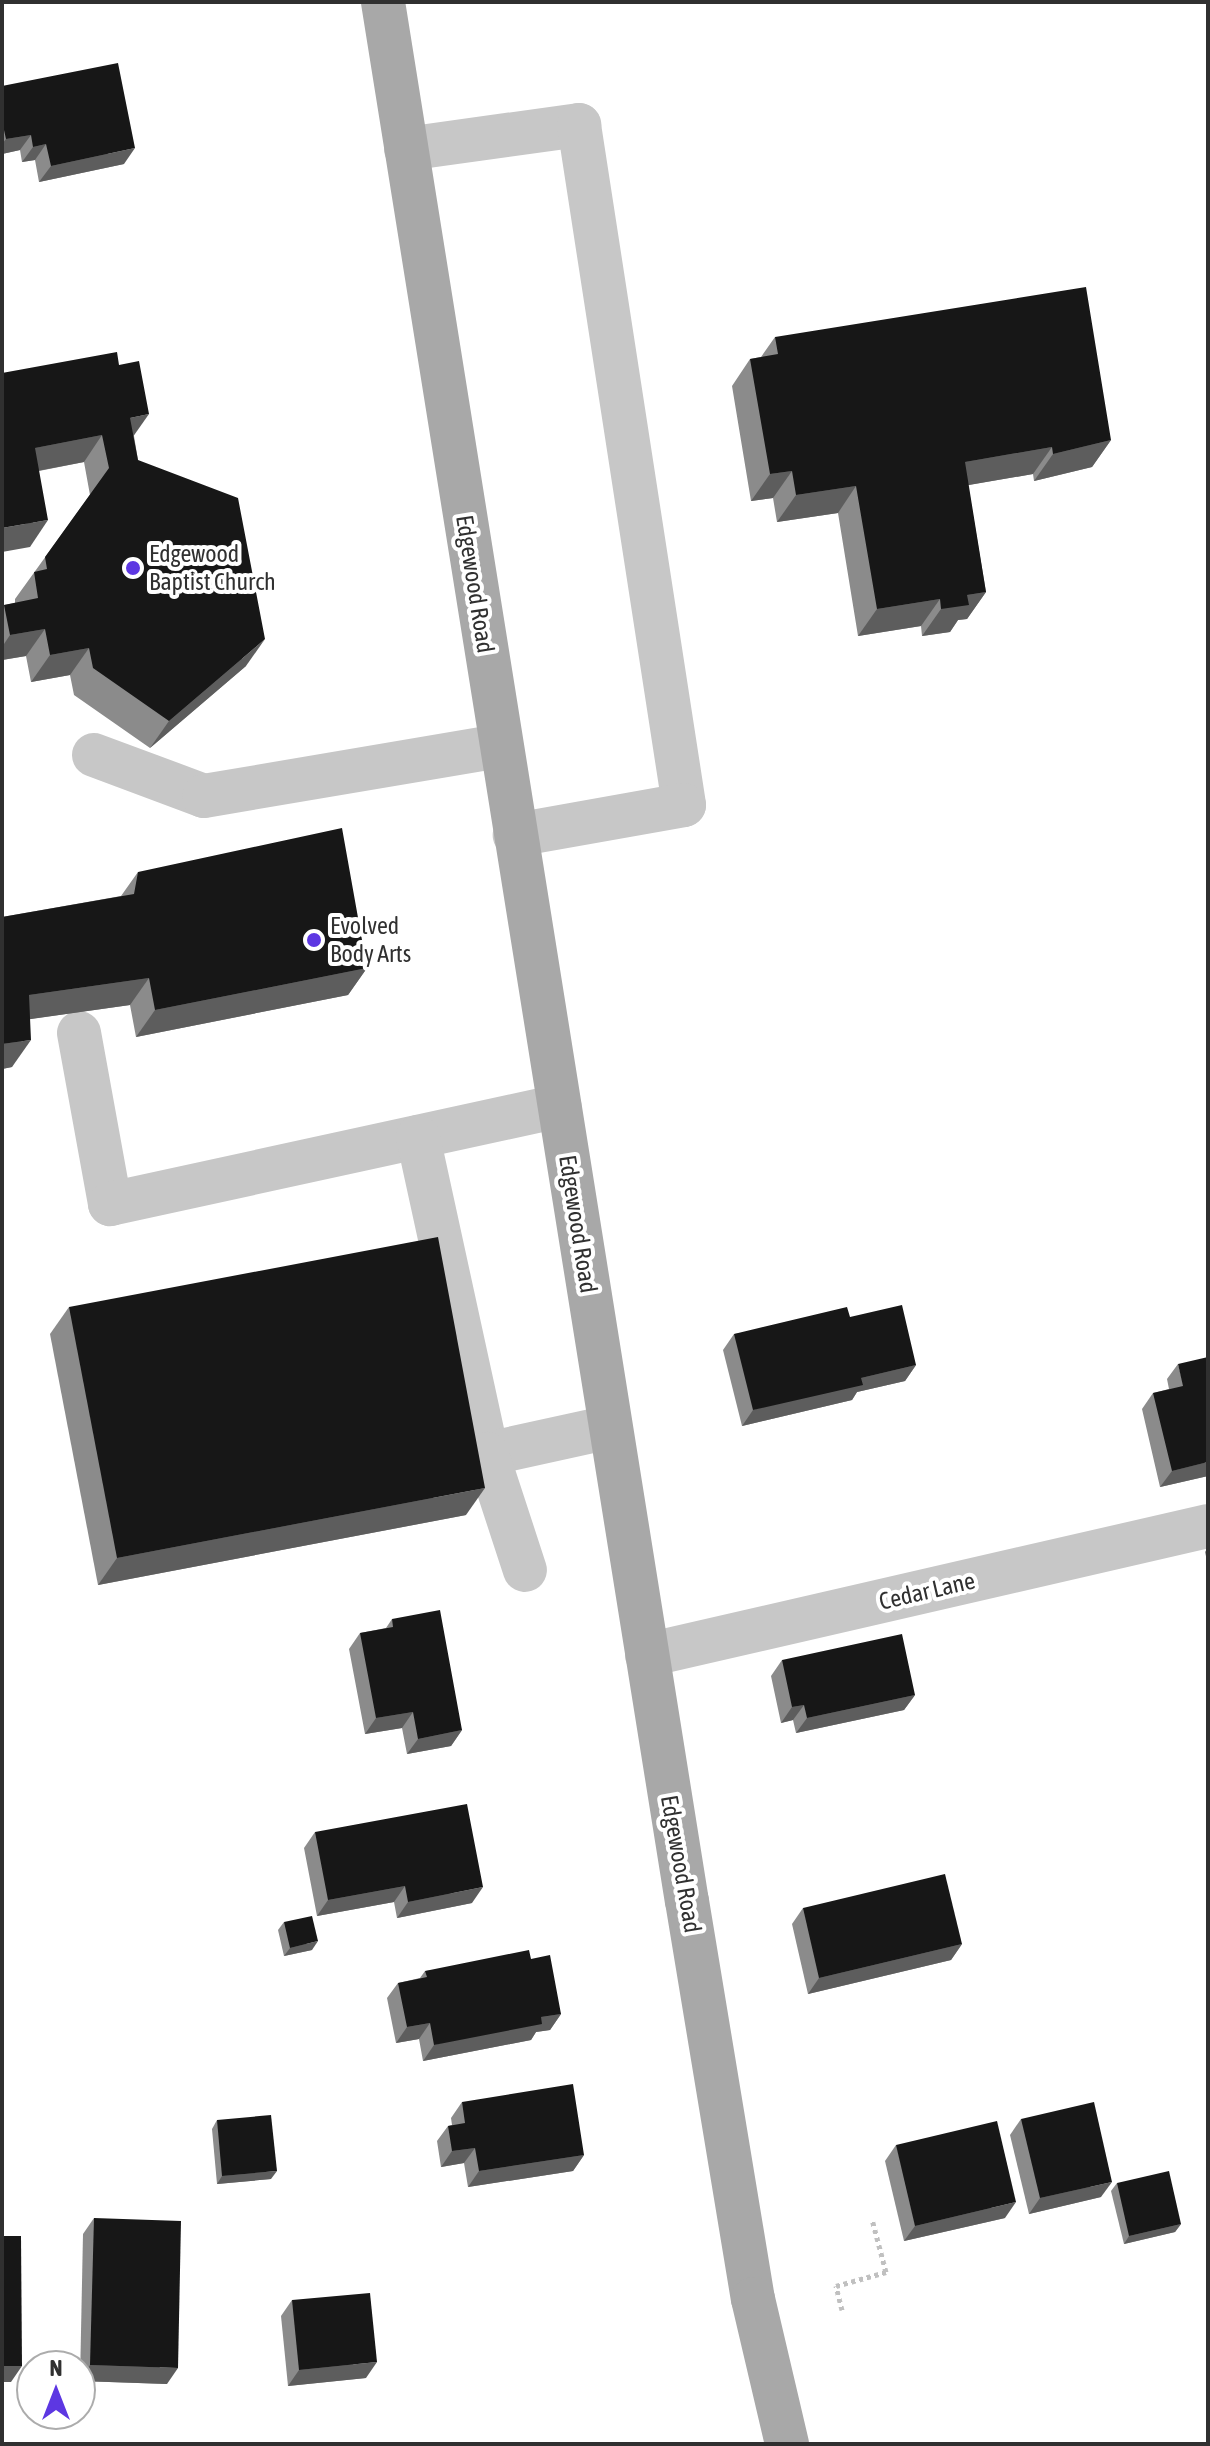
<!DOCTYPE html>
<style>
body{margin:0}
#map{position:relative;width:1210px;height:2446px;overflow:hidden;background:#fff;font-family:"Asap Condensed",sans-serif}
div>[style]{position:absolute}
.path>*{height:5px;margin-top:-2.5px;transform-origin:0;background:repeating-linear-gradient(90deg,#c0c0c0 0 4px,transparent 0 8px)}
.minor>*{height:44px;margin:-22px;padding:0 22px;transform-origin:22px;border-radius:22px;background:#c7c7c7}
.major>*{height:44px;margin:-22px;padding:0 22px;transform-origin:22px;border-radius:22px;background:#a8a8a8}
.wall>*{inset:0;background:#8b8b8b}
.shaded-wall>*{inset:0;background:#5d5d5d}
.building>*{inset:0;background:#171717}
.dots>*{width:22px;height:22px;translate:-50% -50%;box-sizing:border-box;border:4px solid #fff;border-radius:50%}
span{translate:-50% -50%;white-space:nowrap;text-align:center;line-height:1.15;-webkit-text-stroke:8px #fff;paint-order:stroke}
.poi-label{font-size:24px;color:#303030}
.left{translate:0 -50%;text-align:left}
.street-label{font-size:24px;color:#303030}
.frame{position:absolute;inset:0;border:4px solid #303030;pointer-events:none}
.north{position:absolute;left:16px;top:2350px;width:80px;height:80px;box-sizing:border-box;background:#fff;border:2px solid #acacac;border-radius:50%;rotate:0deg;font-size:22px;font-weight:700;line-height:32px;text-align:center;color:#303030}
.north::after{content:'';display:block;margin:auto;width:28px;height:36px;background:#5d37e2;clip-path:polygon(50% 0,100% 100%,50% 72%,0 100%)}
</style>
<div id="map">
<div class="path">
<i style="left:842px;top:2310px;width:25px;rotate:-104deg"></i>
<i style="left:836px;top:2286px;width:52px;rotate:-15.6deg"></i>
<i style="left:886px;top:2272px;width:55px;rotate:-104.8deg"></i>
</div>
<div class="minor">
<i style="left:406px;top:149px;width:175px;rotate:-7.9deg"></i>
<i style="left:579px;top:125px;width:688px;rotate:81.22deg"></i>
<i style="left:684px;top:805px;width:172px;rotate:169.9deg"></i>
<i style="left:94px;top:755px;width:117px;rotate:20.4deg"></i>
<i style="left:204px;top:796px;width:301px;rotate:-9.6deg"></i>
<i style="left:79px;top:1033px;width:174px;rotate:79.7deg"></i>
<i style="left:110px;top:1204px;width:460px;rotate:-12.3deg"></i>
<i style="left:418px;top:1137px;width:324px;rotate:77.7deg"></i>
<i style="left:487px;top:1454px;width:126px;rotate:-12.4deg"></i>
<i style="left:487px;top:1454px;width:122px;rotate:71.9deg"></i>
<i style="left:647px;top:1655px;width:576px;rotate:-12.95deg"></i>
</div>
<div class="major">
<i style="left:383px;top:2px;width:1923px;rotate:80.91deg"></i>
<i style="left:687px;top:1901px;width:403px;rotate:80.6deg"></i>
<i style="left:753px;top:2299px;width:149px;rotate:76.8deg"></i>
</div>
<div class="wall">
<i style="clip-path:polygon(2px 86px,124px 164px,39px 182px,35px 160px,22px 162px,20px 150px,2px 154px)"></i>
<i style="clip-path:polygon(775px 337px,1111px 440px,1092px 467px,1034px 481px,1033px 474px,968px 485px,986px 592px,967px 619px,958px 620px,950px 632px,922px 636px,921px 626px,858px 636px,838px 513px,777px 522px,773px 498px,751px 501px,732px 386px,750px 359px,761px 357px)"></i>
<i style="clip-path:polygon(2px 373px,134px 436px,138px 460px,246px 666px,150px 748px,74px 695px,70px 675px,31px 682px,26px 656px,2px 660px,2px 608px,4px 605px,15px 603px,15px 599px,90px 495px,84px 462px,39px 471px,30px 547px)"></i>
<i style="clip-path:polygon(138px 872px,367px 968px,348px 995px,136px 1037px,130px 1005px,30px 1019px,12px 1067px,2px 1069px,2px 917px,121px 896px)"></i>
<i style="clip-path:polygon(69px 1307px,466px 1515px,98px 1585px,50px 1334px)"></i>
<i style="clip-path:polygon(850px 1317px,916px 1365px,905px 1381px,857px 1392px,852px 1400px,742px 1426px,723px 1350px,734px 1334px)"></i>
<i style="clip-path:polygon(1178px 1364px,1208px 1476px,1160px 1487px,1142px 1409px,1153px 1393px,1169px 1389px,1167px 1379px)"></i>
<i style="clip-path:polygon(1208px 1547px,1208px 1565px,1205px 1552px)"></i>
<i style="clip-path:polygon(392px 1619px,462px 1730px,451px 1746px,407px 1754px,402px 1728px,365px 1734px,349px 1649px,360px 1633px,386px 1628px)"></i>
<i style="clip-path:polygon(782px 1660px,915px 1695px,904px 1710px,796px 1733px,793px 1720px,781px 1723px,771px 1676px)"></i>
<i style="clip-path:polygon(315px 1832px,472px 1903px,397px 1918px,394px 1902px,317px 1916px,304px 1848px)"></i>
<i style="clip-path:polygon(803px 1908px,962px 1944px,951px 1960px,808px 1994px,792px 1924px)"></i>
<i style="clip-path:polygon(284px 1922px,312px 1950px,284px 1956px,278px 1930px)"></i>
<i style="clip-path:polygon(531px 1959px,561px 2014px,550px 2030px,536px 2032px,531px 2040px,423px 2061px,419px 2039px,396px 2043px,387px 1998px,398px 1983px,420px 1978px,425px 1971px)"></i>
<i style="clip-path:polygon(462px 2102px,584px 2155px,573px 2171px,468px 2187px,464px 2163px,441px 2167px,437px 2141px,448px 2126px,452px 2125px,451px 2118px)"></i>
<i style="clip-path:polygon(1021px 2119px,1101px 2197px,1029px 2214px,1010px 2135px)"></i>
<i style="clip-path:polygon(217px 2120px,271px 2179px,217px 2184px,212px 2129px)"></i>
<i style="clip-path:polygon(896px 2145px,1005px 2218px,904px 2241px,885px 2161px)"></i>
<i style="clip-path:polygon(1117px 2183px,1181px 2224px,1175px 2232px,1124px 2244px,1111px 2191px)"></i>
<i style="clip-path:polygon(94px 2218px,167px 2384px,80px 2381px,83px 2234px)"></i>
<i style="clip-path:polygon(292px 2300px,366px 2378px,288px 2386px,281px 2316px)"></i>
</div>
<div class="shaded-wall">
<i style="clip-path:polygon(31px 135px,20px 150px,2px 154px,2px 144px,6px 139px)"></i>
<i style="clip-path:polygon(46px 144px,35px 160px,22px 162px,33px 147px)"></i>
<i style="clip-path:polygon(135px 148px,124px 164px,39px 182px,51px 166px)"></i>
<i style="clip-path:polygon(149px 414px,130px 441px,130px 418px)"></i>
<i style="clip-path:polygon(102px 435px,84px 462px,16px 475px,35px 448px)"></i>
<i style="clip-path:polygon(1111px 440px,1092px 467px,1034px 481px,1053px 454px)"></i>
<i style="clip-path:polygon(1052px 447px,1033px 474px,946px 489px,965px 462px)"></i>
<i style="clip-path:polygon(792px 471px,773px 498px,751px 501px,770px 474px)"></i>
<i style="clip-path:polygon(856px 486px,838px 513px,777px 522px,796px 495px)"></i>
<i style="clip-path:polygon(48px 520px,30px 547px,2px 552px,2px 528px)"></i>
<i style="clip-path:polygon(986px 592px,967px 619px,958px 620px,950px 632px,922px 636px,941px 609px,967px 595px)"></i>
<i style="clip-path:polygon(940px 599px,921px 626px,858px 636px,877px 609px)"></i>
<i style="clip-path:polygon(45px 629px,26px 656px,2px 660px,2px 647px,10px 635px)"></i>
<i style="clip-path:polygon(265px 639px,246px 666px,150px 748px,169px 721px)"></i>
<i style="clip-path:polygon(89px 648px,70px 675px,31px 682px,50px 655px)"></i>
<i style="clip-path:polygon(367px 968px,348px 995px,136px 1037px,155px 1010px)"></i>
<i style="clip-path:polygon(149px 978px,130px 1005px,10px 1022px,29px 995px)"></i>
<i style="clip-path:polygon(31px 1040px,12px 1067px,2px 1069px,2px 1044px)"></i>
<i style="clip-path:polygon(916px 1365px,905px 1381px,857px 1392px,852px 1400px,742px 1426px,753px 1410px,861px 1378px)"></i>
<i style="clip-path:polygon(1208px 1462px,1208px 1476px,1160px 1487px,1172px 1471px)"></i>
<i style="clip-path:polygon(485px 1488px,466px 1515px,98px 1585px,117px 1558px)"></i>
<i style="clip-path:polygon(915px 1695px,904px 1710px,796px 1733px,807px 1718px)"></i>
<i style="clip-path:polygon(804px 1705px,793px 1720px,781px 1723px,792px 1707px)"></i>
<i style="clip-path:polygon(413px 1712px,402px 1728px,365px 1734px,376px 1718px)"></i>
<i style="clip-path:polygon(462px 1730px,451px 1746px,407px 1754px,418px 1739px)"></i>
<i style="clip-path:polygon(405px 1886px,394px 1902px,317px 1916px,328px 1900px)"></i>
<i style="clip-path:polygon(483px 1887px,472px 1903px,397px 1918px,408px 1902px)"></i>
<i style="clip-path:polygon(318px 1941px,312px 1950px,284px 1956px,290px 1948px)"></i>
<i style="clip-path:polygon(962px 1944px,951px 1960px,808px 1994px,819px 1978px)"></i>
<i style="clip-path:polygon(561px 2014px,550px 2030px,536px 2032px,531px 2040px,423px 2061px,434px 2045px,541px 2017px)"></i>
<i style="clip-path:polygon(430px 2023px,419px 2039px,396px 2043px,407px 2027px)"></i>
<i style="clip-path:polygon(475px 2148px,464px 2163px,441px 2167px,452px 2151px)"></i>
<i style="clip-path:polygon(584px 2155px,573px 2171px,468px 2187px,479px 2171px)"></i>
<i style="clip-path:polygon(277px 2171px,271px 2179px,217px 2184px,222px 2176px)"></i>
<i style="clip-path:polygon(1112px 2182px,1101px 2197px,1029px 2214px,1040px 2198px)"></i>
<i style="clip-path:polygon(1016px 2202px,1005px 2218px,904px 2241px,915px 2226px)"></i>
<i style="clip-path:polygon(1181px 2224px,1175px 2232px,1124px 2244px,1129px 2236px)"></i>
<i style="clip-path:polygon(377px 2362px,366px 2378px,288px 2386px,299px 2370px)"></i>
<i style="clip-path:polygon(90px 2365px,178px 2368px,167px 2384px,80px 2381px)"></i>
<i style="clip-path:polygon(2px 2366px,22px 2366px,11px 2382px,2px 2382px)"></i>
</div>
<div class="building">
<i style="clip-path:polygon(118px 63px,135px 148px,51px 166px,46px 144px,33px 147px,31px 135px,6px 139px,2px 121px,2px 86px)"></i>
<i style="clip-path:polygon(1086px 287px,1111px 440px,1053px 454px,1052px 447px,965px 462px,986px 592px,967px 595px,969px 605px,941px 609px,940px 599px,877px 609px,856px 486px,796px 495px,792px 471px,770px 474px,750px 359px,778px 354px,775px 337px)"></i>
<i style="clip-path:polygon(117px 352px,119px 365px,139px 361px,149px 414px,130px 418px,138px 460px,238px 498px,265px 639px,169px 721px,93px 668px,89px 648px,50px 655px,45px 629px,10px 635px,4px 605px,38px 598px,34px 572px,47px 569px,45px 557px,109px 468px,102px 435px,35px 448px,48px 520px,2px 528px,2px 373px)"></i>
<i style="clip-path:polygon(342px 828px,367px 968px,155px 1010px,149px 978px,29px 995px,31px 1040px,2px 1044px,2px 917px,134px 894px,138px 872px)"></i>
<i style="clip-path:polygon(438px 1237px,485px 1488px,117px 1558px,69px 1307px)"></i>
<i style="clip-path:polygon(902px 1305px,916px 1365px,861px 1378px,863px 1385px,753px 1410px,734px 1334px,847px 1307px,850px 1317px)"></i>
<i style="clip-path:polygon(1208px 1357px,1208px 1462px,1172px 1471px,1153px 1393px,1183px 1386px,1178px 1364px)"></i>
<i style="clip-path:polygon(440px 1610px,462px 1730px,418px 1739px,413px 1712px,376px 1718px,360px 1633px,393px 1627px,392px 1619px)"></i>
<i style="clip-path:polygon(902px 1634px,915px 1695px,807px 1718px,804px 1705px,792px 1707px,782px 1660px)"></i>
<i style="clip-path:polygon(467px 1804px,483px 1887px,408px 1902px,405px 1886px,328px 1900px,315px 1832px)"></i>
<i style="clip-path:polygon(945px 1874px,962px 1944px,819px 1978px,803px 1908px)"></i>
<i style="clip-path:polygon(312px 1916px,318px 1941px,290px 1948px,284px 1922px)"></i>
<i style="clip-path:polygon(529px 1950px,531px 1959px,550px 1955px,561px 2014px,541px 2017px,542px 2024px,434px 2045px,430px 2023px,407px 2027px,398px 1983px,427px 1977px,425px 1971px)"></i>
<i style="clip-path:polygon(573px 2084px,584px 2155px,479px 2171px,475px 2148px,452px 2151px,448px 2126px,465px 2123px,462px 2102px)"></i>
<i style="clip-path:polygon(1094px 2102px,1112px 2182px,1040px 2198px,1021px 2119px)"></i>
<i style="clip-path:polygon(271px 2115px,277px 2171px,222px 2176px,217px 2120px)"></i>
<i style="clip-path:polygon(997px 2121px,1016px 2202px,915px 2226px,896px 2145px)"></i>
<i style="clip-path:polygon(1169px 2171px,1181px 2224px,1129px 2236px,1117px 2183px)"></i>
<i style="clip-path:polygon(94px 2218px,181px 2221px,178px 2368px,90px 2365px)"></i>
<i style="clip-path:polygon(2px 2236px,21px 2236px,22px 2366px,2px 2366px)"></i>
<i style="clip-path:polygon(370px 2293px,377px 2362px,299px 2370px,292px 2300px)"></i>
</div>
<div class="dots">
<i style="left:133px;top:568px;background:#5d37e2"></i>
<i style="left:314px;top:940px;background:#5d37e2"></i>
</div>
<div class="poi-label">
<span class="left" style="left:149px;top:568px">Edgewood<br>Baptist Church</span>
<span class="left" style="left:330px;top:940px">Evolved<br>Body Arts</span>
</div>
<div class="street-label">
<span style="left:475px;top:584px;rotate:81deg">Edgewood Road</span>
<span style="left:578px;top:1224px;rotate:81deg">Edgewood Road</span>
<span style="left:927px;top:1591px;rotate:-13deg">Cedar Lane</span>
<span style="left:681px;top:1864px;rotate:80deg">Edgewood Road</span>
</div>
<div class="frame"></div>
<div class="north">N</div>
</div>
